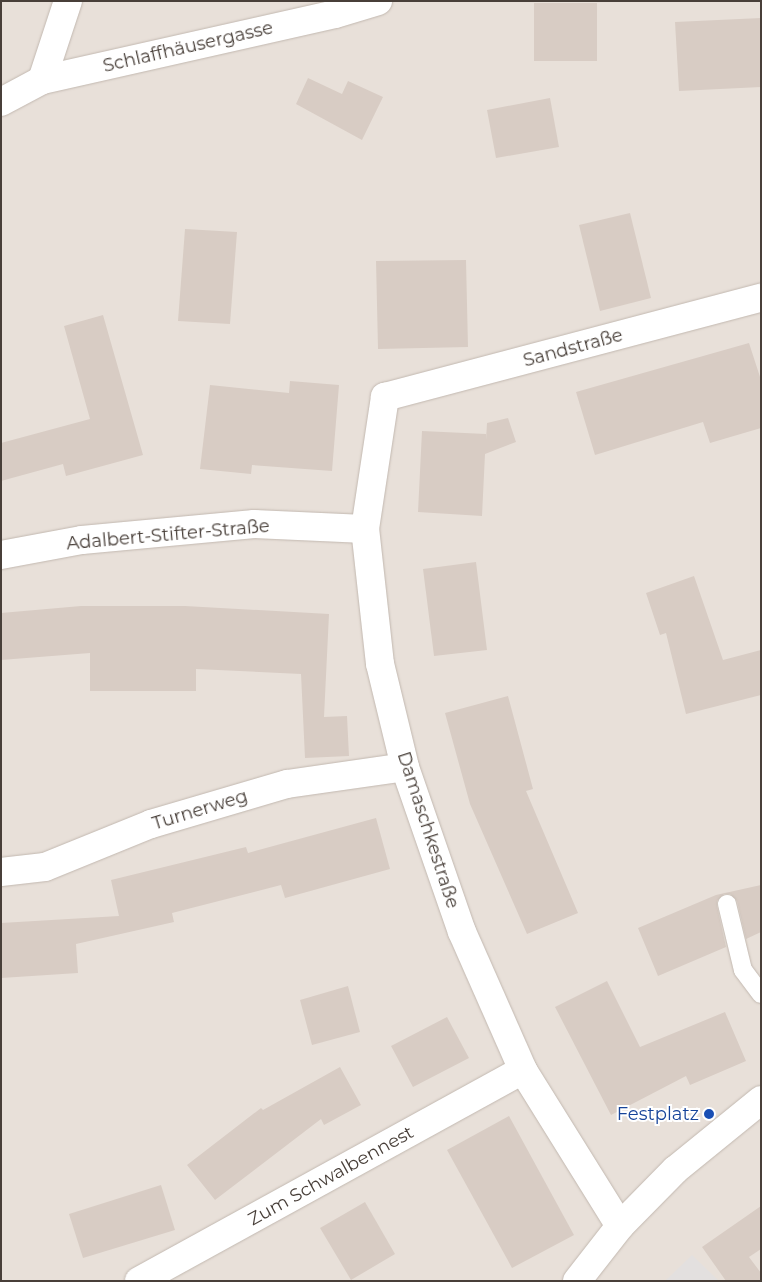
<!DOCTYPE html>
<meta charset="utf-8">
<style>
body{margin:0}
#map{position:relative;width:762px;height:1282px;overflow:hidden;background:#f4efeb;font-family:Montserrat,sans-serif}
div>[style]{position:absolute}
.residential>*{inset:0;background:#e8e0d9}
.parking>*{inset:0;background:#e3e0df}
.building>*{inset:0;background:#d8ccc4}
.roads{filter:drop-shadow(0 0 1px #c2b8b0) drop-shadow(0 0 1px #c2b8b0)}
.service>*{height:18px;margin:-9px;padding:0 9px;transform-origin:9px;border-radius:9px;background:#fff}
.minor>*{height:28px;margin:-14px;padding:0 14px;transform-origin:14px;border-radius:14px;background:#fff}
.tertiary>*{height:28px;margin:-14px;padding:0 14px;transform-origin:14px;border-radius:14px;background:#fff}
.dots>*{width:14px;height:14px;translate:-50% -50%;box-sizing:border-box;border:2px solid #fff;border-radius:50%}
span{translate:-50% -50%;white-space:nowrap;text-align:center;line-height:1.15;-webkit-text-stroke:4px #fff;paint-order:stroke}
.street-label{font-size:18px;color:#483f39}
.transit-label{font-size:18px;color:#164399}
.right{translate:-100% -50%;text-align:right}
.frame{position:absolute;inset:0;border:2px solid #483f39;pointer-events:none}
</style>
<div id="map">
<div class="residential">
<i style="clip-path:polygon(1px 1px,761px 1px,761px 1281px,1px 1281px)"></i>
</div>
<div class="parking">
<i style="clip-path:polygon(692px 1255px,719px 1281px,665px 1281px)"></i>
</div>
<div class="building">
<i style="clip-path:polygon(534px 3px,597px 3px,597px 61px,534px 61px)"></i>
<i style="clip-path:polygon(761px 18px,761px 87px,679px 91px,675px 22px)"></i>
<i style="clip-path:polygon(308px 78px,342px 94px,348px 81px,383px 97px,362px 140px,296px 104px)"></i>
<i style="clip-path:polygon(550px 98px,559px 147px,496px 158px,487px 110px)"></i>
<i style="clip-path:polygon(630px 213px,651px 298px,600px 311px,579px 225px)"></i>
<i style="clip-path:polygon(185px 229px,237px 232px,230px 324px,178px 321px)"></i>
<i style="clip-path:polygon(466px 260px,468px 347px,378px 349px,376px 261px)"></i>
<i style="clip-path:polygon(103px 315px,143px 455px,66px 476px,63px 464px,1px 481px,1px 443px,90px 419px,64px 326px)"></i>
<i style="clip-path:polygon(749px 343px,761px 380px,761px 428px,710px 443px,703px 422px,595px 455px,576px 392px)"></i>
<i style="clip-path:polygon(290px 381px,339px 385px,332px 471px,252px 465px,251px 474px,200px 469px,210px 385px,289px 393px)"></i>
<i style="clip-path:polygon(508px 418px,516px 442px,485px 454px,482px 516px,418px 512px,422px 431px,486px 434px,486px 440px,487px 423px)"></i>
<i style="clip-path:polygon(476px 562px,487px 650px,434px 656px,423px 569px)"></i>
<i style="clip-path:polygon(694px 576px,723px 660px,761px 650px,761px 695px,686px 714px,666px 633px,660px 635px,646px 593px)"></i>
<i style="clip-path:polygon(81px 606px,185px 606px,329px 614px,324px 717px,347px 716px,349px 756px,305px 758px,301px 674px,196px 669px,196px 691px,90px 691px,90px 653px,1px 660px,1px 613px)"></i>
<i style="clip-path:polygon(508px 696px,533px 789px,526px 791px,578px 913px,527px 934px,470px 804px,445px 713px)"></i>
<i style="clip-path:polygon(376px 818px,390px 869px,285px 898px,281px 885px,172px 913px,174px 922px,76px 944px,78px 973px,1px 978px,1px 923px,119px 916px,111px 880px,246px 847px,248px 853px)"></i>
<i style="clip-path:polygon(761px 885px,761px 932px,746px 939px,737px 901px,730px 894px,724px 894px,717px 901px,717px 906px,726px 947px,658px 976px,638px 928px,716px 895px)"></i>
<i style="clip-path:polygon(607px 981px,640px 1047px,725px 1012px,746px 1061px,690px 1085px,686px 1076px,611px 1115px,555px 1007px)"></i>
<i style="clip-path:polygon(348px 986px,360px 1032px,312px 1045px,300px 1000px)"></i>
<i style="clip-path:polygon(447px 1017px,469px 1058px,413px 1087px,391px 1046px)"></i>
<i style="clip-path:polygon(340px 1067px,361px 1105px,324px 1125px,321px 1119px,215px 1200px,187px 1165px,261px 1108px,263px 1110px)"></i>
<i style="clip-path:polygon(509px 1116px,574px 1235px,512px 1268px,447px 1150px)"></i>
<i style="clip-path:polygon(161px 1185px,175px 1230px,83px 1258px,69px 1214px)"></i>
<i style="clip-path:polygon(365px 1202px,395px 1254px,351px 1280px,320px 1228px)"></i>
<i style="clip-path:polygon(761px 1206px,761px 1249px,749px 1257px,761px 1273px,761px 1281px,726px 1281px,702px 1247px)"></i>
</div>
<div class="roads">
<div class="service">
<i style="left:727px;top:904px;width:68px;rotate:76.4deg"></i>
<i style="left:743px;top:970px;width:30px;rotate:53deg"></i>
</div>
<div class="minor">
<i style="left:42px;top:80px;width:83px;rotate:-71.8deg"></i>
<i style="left:1px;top:102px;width:47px;rotate:-28.2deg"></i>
<i style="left:42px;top:80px;width:300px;rotate:-12.7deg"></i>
<i style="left:335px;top:14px;width:45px;rotate:-16.8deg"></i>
<i style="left:1px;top:555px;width:82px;rotate:-10.5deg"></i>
<i style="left:82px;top:540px;width:173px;rotate:-5.3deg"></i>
<i style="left:254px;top:524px;width:111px;rotate:2.6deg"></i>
<i style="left:1px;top:872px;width:44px;rotate:-6.5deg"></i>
<i style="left:45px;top:867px;width:114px;rotate:-22.1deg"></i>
<i style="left:151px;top:824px;width:142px;rotate:-16.4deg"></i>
<i style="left:287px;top:784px;width:119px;rotate:-8.2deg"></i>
<i style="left:620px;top:1226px;width:184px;rotate:-121.9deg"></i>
<i style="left:523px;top:1070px;width:151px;rotate:-113.8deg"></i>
<i style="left:462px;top:932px;width:175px;rotate:-109.1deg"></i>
<i style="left:405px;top:767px;width:106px;rotate:-103.6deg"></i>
<i style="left:380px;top:664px;width:136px;rotate:-96.3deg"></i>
<i style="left:365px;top:529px;width:134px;rotate:-81.4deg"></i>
<i style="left:385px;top:397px;width:389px;rotate:-14.8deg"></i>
<i style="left:139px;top:1281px;width:438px;rotate:-28.8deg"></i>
</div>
<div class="tertiary">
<i style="left:577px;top:1281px;width:70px;rotate:-52deg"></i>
<i style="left:620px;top:1226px;width:78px;rotate:-45.5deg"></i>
<i style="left:675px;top:1170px;width:111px;rotate:-39.1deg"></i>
</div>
</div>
<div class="dots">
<i style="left:709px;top:1114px;background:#1a4fb4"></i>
</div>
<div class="street-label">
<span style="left:188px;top:47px;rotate:-13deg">Schlaffhäusergasse</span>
<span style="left:573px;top:348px;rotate:-15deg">Sandstraße</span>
<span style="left:168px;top:535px;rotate:-5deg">Adalbert-Stifter-Straße</span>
<span style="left:200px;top:810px;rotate:-17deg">Turnerweg</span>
<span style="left:428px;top:830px;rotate:72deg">Damaschkestraße</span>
<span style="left:331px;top:1176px;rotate:-29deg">Zum Schwalbennest</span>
</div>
<div class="transit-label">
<span class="right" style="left:699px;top:1114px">Festplatz</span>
</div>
<div class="frame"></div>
</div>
